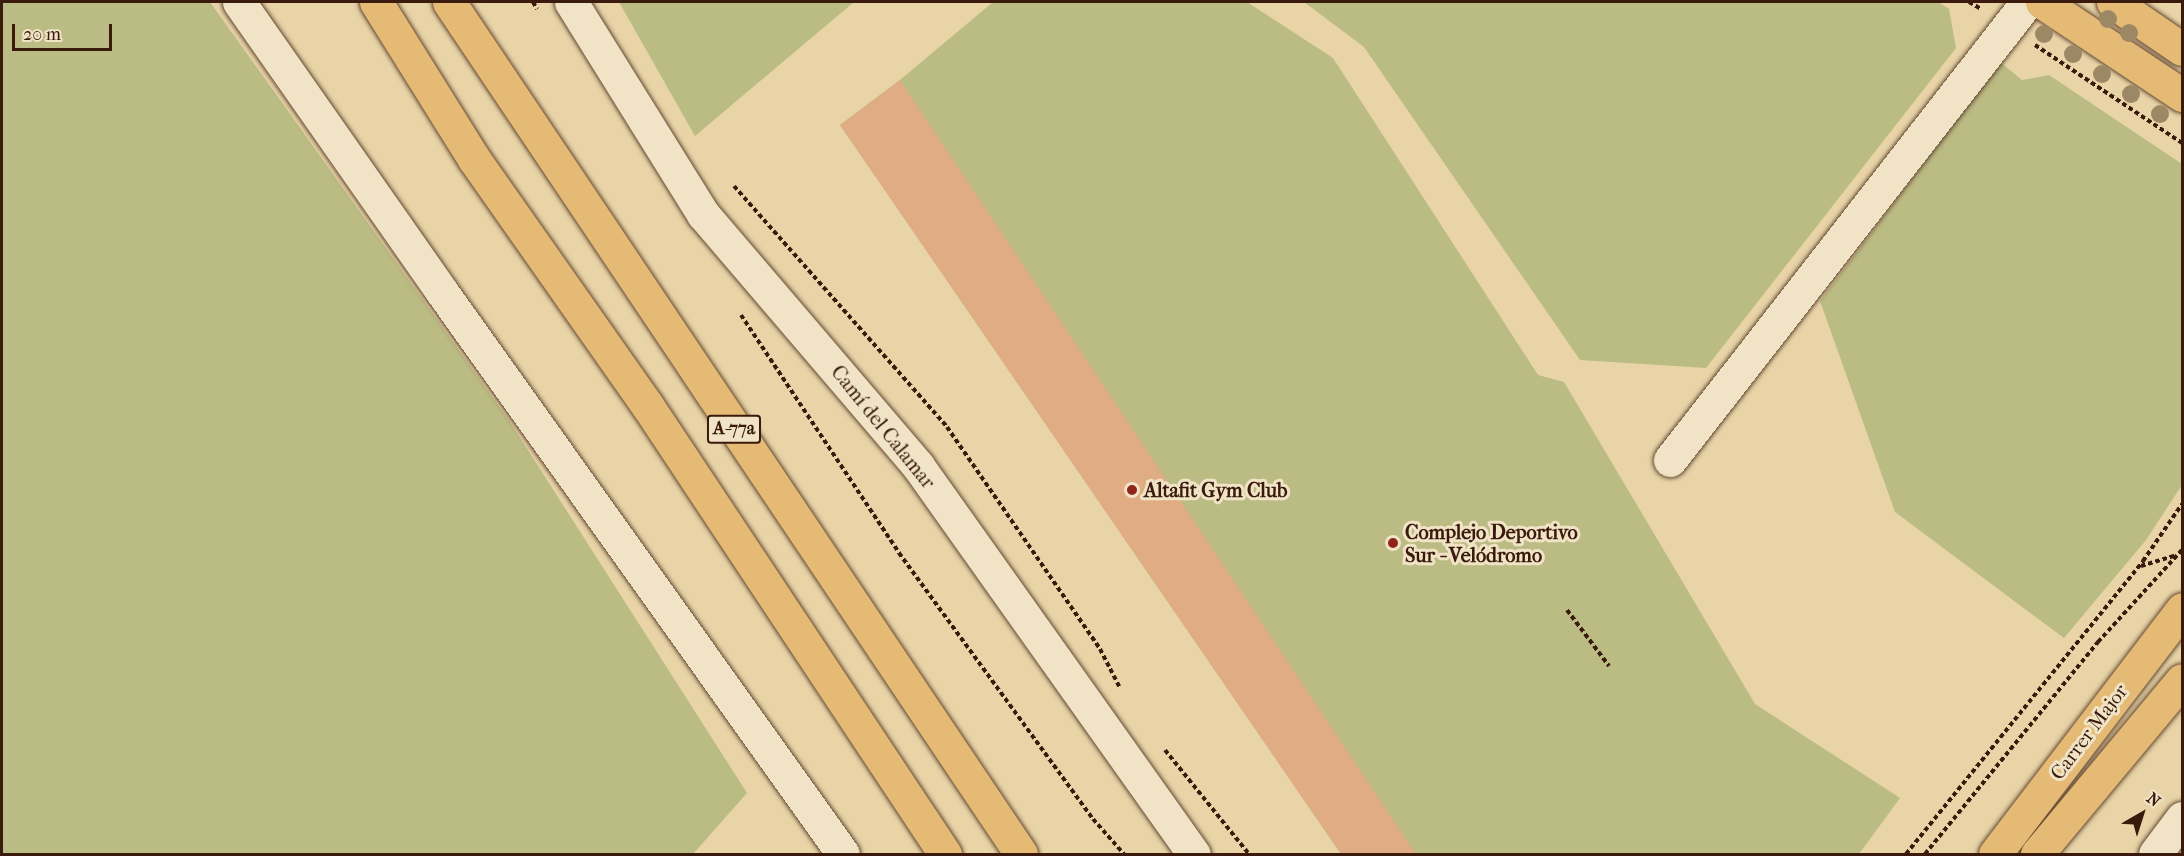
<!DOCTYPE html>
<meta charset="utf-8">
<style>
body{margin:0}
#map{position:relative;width:2184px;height:856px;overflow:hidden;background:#e8d4a7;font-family:"IM FELL French Canon",serif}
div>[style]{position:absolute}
.green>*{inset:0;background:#bbbb84}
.building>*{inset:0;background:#e0ac84}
.path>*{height:4px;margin-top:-2px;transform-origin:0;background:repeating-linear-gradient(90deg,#391a0c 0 4.5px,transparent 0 7.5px)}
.roads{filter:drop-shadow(0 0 2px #654833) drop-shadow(0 0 2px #654833)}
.minor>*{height:33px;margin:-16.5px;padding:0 16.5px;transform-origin:16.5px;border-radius:16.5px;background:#f0e3c6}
.major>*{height:33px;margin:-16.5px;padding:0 16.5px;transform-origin:16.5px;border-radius:16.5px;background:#e4ba74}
.highway>*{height:33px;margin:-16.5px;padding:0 16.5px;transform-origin:16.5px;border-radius:16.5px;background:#e4ba74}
.trees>*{width:18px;height:18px;margin:-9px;border-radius:50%;background:#9d8866}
.dots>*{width:16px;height:16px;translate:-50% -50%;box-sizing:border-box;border:3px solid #f0e3c6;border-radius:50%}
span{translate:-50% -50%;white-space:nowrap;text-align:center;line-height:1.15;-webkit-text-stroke:6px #f0e3c6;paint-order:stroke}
.shield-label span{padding:2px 4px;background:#f0e3c6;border:2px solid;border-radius:4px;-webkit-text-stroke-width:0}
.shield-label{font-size:18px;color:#391a0c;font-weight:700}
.street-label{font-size:20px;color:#391a0c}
.poi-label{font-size:20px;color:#391a0c;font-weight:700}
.left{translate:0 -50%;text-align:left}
.frame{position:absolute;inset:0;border:3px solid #391a0c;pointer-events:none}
.north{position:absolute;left:2112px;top:784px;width:60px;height:60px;-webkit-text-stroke:4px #f0e3c6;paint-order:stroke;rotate:39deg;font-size:16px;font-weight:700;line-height:24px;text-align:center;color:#391a0c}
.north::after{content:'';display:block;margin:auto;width:21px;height:27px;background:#391a0c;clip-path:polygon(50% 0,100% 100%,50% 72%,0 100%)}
.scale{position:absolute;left:12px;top:24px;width:100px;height:27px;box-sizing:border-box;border:3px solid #391a0c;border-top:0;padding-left:8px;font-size:18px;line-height:21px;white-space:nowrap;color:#391a0c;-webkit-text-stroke:4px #f0e3c6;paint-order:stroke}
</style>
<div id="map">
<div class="green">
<i style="clip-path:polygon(2px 2px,210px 2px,510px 422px,747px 793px,693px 854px,2px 854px)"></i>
<i style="clip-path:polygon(619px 2px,854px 2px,695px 136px)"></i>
<i style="clip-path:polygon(993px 2px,1247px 2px,1333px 58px,1538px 375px,1564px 382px,1755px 704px,1900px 798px,1859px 854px,1341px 854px,840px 125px,900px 80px)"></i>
<i style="clip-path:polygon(1304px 2px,1938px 2px,1949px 9px,1956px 48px,1706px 368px,1580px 360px,1364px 47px)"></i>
<i style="clip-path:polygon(2000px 62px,2022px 80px,2049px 75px,2182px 164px,2182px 485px,2146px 540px,2064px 638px,1895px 512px,1820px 301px)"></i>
</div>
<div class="building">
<i style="clip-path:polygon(900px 80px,1416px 854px,1341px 854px,840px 125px)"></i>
</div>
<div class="path">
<i style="left:533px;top:2px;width:8px;rotate:60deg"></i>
<i style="left:1969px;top:2px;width:14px;rotate:30deg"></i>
<i style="left:2035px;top:45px;width:177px;rotate:33.7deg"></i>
<i style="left:734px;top:186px;width:322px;rotate:48.5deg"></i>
<i style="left:947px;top:427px;width:270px;rotate:55.4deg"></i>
<i style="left:1100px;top:649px;width:42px;rotate:62.8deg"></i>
<i style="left:741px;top:315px;width:286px;rotate:56.4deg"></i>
<i style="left:899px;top:553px;width:329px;rotate:53.9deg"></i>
<i style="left:1093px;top:819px;width:47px;rotate:48.5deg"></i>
<i style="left:2141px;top:566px;width:37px;rotate:-17deg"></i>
<i style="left:1567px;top:610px;width:70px;rotate:53.1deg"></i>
<i style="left:1165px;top:750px;width:134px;rotate:51.1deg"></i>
<i style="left:1906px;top:854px;width:377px;rotate:-51deg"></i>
<i style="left:2143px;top:561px;width:69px;rotate:-55.6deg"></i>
<i style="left:1925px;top:854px;width:274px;rotate:-50.8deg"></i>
<i style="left:2098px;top:642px;width:125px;rotate:-47.6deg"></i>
</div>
<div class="roads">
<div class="minor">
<i style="left:239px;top:2px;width:354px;rotate:55deg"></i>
<i style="left:442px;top:292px;width:690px;rotate:54.49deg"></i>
<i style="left:571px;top:2px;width:250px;rotate:58.1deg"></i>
<i style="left:703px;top:214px;width:331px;rotate:49.5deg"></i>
<i style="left:918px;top:466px;width:476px;rotate:54.6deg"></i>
<i style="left:1670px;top:460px;width:581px;rotate:-52.06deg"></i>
<i style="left:2155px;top:854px;width:45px;rotate:-53.1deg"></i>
</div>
<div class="major">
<i style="left:2042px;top:2px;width:168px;rotate:33.6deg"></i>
<i style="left:2113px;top:2px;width:83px;rotate:34.3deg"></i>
<i style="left:1995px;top:854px;width:308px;rotate:-52.6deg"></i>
<i style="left:2037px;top:854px;width:226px;rotate:-50.2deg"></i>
</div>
<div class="highway">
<i style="left:376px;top:2px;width:185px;rotate:58deg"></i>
<i style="left:474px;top:159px;width:301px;rotate:54.9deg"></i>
<i style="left:647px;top:405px;width:539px;rotate:56.43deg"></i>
<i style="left:449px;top:2px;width:1026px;rotate:56.12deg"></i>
</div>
</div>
<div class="trees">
<i style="left:2108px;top:19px"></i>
<i style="left:2129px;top:33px"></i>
<i style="left:2044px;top:34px"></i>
<i style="left:2073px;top:54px"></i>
<i style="left:2102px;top:74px"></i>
<i style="left:2131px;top:94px"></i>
<i style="left:2160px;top:114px"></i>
</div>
<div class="dots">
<i style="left:1132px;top:490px;background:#8f2418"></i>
<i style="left:1393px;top:543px;background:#8f2418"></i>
</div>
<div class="shield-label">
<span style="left:734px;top:429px">A-77a</span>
</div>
<div class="street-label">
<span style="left:883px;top:427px;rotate:51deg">Camí del Calamar</span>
<span style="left:2089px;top:732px;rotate:-53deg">Carrer Major</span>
</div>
<div class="poi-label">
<span class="left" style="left:1144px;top:490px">Altafit Gym Club</span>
<span class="left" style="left:1405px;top:544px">Complejo Deportivo<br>Sur - Velódromo</span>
</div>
<div class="frame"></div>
<div class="north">N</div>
<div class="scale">20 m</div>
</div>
